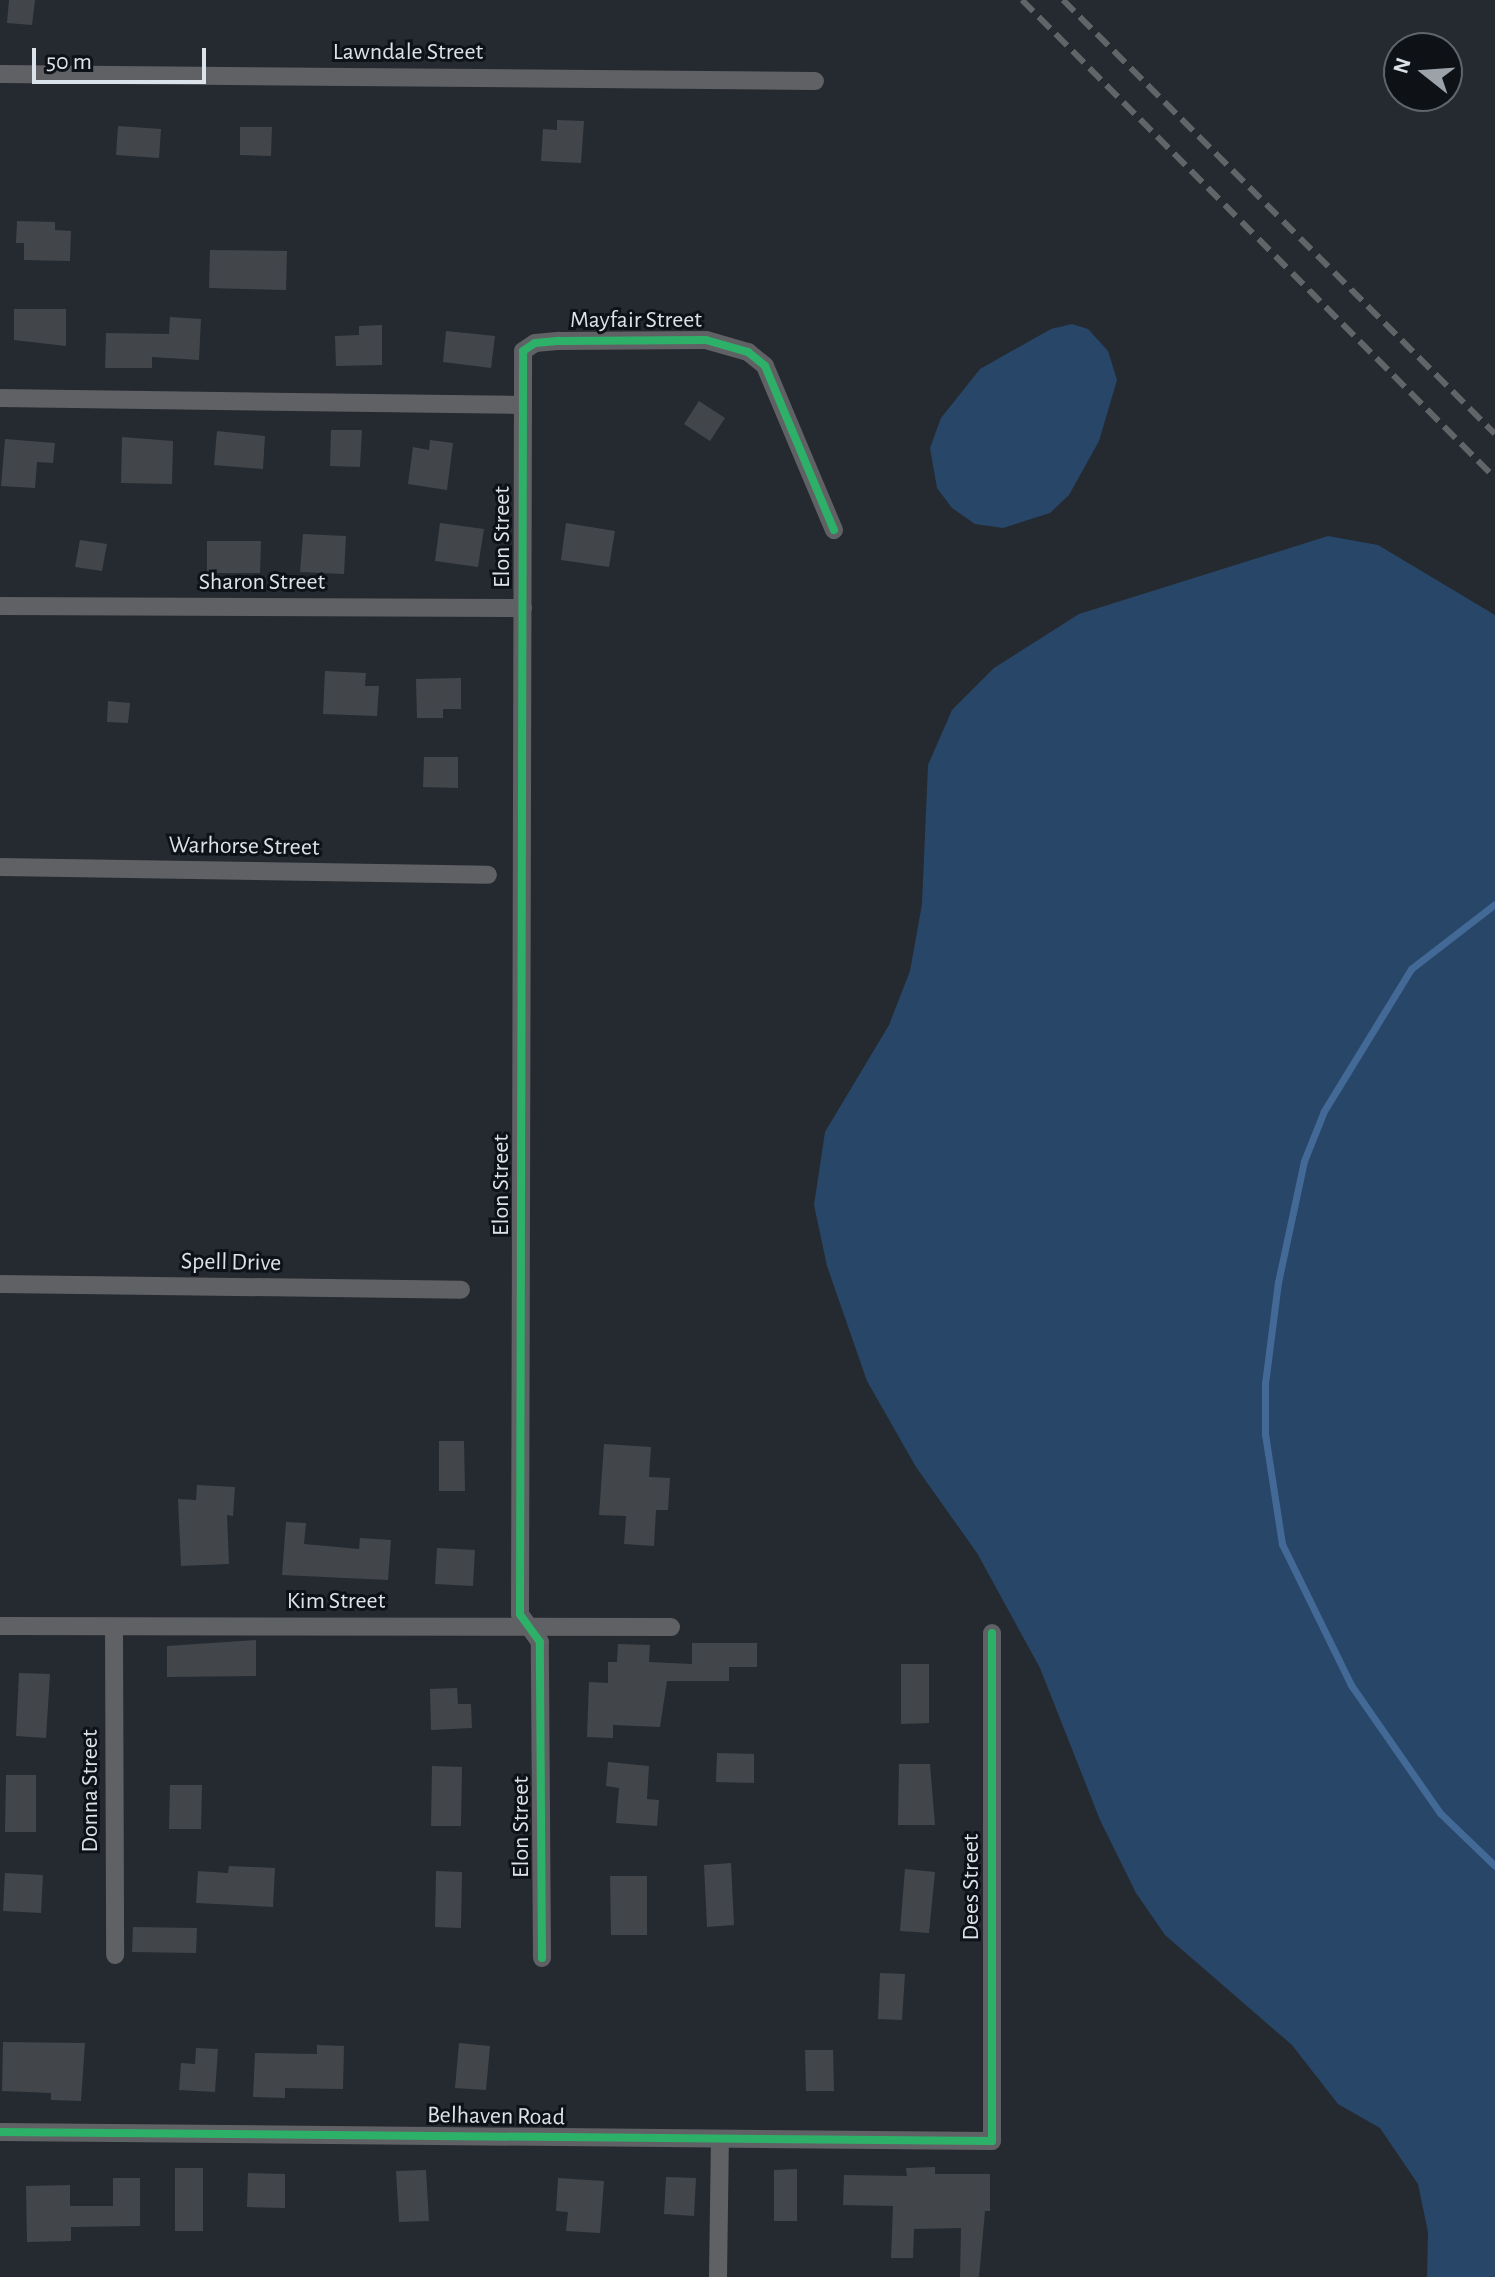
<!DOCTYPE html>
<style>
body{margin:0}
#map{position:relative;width:1495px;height:2277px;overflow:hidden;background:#252a30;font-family:"Alegreya Sans",sans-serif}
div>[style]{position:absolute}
.green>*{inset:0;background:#284668}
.stream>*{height:7px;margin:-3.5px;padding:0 3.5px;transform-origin:3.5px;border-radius:3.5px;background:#436a97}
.building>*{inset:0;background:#42464b}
.minor>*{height:18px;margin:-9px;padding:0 9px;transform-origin:9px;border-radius:9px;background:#606165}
.rail>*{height:6px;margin-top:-3px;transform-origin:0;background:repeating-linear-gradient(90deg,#616567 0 16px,transparent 0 24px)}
.cycleway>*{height:8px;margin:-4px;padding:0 4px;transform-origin:4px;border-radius:4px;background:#2db169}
span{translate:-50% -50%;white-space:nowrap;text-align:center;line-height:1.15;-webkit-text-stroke:6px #0e1217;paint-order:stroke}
.street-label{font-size:24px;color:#dce2ea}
.north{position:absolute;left:1383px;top:32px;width:80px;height:80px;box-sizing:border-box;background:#0e1217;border:2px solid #60656b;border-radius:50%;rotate:287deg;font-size:22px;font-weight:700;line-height:32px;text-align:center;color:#dce2ea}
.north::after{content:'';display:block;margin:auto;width:28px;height:36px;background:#9ca2a9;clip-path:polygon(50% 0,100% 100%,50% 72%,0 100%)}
.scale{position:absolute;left:32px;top:48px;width:174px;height:36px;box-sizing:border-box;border:4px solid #dce2ea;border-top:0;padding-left:10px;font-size:24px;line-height:28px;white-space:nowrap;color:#dce2ea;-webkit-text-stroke:6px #0e1217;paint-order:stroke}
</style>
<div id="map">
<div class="green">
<i style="clip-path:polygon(1072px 324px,1088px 329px,1108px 351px,1117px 380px,1099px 441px,1069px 495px,1050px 513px,1003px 528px,975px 524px,952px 508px,937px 488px,930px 448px,941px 418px,980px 369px,1051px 329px)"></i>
<i style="clip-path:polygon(1328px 536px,1378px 545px,1495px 615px,1495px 2277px,1427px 2277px,1428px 2232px,1418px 2184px,1380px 2128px,1338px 2104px,1292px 2045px,1165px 1935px,1136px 1893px,1100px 1820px,1040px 1668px,977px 1553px,916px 1467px,867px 1381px,827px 1266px,814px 1205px,825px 1132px,889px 1025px,910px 971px,922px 904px,928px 765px,952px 710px,994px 668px,1079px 614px)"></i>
</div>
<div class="stream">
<i style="left:1495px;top:904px;width:106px;rotate:142.3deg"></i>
<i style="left:1411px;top:969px;width:167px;rotate:121.5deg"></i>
<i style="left:1324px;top:1111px;width:54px;rotate:111.8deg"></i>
<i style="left:1304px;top:1161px;width:124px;rotate:102.1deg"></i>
<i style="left:1278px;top:1282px;width:102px;rotate:97.3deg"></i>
<i style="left:1265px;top:1383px;width:51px;rotate:90deg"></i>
<i style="left:1265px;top:1434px;width:111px;rotate:81.2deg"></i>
<i style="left:1282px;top:1544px;width:157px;rotate:63.9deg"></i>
<i style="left:1351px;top:1685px;width:156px;rotate:55.2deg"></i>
<i style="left:1440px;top:1813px;width:76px;rotate:43.9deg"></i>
</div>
<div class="building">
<i style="clip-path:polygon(9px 0,35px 0,32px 25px,7px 23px)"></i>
<i style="clip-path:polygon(557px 120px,584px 121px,581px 163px,541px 161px,543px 129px,557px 130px)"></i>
<i style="clip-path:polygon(118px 126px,161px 129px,159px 158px,116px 155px)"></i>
<i style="clip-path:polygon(240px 127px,272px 127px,271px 156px,240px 155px)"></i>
<i style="clip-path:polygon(17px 221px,55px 222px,55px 230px,71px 231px,70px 261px,24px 260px,24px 243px,16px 243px)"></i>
<i style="clip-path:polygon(210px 250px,287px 251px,286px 290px,209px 288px)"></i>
<i style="clip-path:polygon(14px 309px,66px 309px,66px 346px,14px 340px)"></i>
<i style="clip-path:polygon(170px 317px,201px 319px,199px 360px,152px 357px,152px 368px,105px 368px,106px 333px,169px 334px)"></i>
<i style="clip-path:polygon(382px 325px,382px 365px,336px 366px,335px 336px,359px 335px,359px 326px)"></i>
<i style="clip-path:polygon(446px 331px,495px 336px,491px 368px,443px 362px)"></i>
<i style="clip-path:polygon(699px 401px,725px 418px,710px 441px,684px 424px)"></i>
<i style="clip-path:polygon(331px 430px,362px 430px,360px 467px,330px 466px)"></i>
<i style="clip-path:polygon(217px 431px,265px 436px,263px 469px,214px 465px)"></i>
<i style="clip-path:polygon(122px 437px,173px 441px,172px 484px,121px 483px)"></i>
<i style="clip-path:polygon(5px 439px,55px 443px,53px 463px,37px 462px,35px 488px,1px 486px)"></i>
<i style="clip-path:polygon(430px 440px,453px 443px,447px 490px,408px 484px,413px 447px,429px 450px)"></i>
<i style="clip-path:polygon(440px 523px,484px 529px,478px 567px,435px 561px)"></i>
<i style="clip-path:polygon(566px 523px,615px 531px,609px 567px,561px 560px)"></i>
<i style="clip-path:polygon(303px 534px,346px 536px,344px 574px,300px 572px)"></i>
<i style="clip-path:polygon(80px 540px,107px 544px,102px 571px,75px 567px)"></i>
<i style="clip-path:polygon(207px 541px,261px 541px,260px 573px,207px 573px)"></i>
<i style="clip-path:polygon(325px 671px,366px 673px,365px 686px,379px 686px,377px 716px,323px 714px)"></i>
<i style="clip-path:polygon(461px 678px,461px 709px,443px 709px,443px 718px,417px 718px,416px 679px)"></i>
<i style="clip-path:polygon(108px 701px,130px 703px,128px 723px,107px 722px)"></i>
<i style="clip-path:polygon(424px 757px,458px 757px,458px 788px,423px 787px)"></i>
<i style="clip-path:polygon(439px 1441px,464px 1441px,465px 1491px,439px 1491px)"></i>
<i style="clip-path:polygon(604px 1444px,651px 1447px,649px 1477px,670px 1478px,668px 1510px,656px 1510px,654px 1546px,624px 1544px,626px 1516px,599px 1515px)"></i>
<i style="clip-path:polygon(197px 1485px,235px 1487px,233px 1516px,227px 1515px,229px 1564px,181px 1566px,178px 1499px,196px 1500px)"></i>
<i style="clip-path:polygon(286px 1522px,306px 1523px,304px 1544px,359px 1549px,360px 1538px,391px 1540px,388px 1580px,282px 1575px)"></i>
<i style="clip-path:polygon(437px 1548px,475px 1550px,473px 1586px,435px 1584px)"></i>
<i style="clip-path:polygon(256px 1640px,256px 1676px,167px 1677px,167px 1646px)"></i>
<i style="clip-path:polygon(692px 1643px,757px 1643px,757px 1667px,729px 1667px,729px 1681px,667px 1681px,660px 1727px,613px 1725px,613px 1738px,587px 1737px,589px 1682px,608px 1683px,608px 1662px,617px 1662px,618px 1644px,650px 1645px,649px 1662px,692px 1664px)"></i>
<i style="clip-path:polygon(901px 1664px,929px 1664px,929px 1723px,901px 1724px)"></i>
<i style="clip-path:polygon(19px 1673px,50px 1674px,46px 1738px,16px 1736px)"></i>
<i style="clip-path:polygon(457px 1688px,458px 1704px,471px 1704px,472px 1728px,431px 1730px,430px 1689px)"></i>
<i style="clip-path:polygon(717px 1753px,754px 1754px,754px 1783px,716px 1782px)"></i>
<i style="clip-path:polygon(608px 1762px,649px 1766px,647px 1799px,659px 1800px,657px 1826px,616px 1823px,619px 1788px,606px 1786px)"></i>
<i style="clip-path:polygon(899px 1764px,930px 1764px,935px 1825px,898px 1825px)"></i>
<i style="clip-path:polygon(432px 1766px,462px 1767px,461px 1826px,431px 1826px)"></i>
<i style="clip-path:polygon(6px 1775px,36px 1775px,36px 1832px,5px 1832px)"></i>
<i style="clip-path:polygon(170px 1785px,202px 1785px,201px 1829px,169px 1829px)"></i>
<i style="clip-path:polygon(731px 1863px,734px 1925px,707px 1927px,704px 1865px)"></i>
<i style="clip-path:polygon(229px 1866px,275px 1868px,273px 1907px,196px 1903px,198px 1871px,228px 1873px)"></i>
<i style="clip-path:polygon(905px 1869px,935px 1872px,929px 1933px,900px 1931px)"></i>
<i style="clip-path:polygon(436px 1871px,462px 1872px,461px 1928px,435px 1927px)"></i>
<i style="clip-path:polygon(5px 1873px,43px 1875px,41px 1913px,3px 1911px)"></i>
<i style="clip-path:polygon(610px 1876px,647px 1876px,647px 1935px,611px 1935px)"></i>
<i style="clip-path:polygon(133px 1927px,197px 1928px,196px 1953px,132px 1952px)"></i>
<i style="clip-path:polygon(880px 1973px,905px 1974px,902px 2020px,878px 2019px)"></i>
<i style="clip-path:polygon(3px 2042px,85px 2043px,81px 2101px,51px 2100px,51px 2093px,2px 2091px)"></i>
<i style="clip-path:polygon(459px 2043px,490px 2046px,486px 2090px,455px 2088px)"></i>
<i style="clip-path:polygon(317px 2045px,344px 2046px,343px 2089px,285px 2088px,285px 2098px,253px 2097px,255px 2053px,317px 2054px)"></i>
<i style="clip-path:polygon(196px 2048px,218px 2049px,215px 2092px,179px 2090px,181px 2063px,195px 2064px)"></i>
<i style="clip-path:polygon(805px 2050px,833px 2050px,834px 2091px,806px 2091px)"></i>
<i style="clip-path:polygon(935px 2167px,935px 2174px,990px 2174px,990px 2211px,985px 2211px,979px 2277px,960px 2277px,961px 2228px,914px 2229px,913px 2258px,891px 2258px,893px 2206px,843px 2205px,844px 2175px,907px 2176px,906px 2168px)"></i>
<i style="clip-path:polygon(175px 2168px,203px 2168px,203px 2231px,175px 2231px)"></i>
<i style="clip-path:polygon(797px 2169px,797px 2221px,774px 2221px,774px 2170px)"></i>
<i style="clip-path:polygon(426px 2170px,429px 2221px,399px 2222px,396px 2171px)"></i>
<i style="clip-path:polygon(248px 2173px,285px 2174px,285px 2208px,247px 2207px)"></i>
<i style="clip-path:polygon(666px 2177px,696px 2178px,694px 2216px,664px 2214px)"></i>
<i style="clip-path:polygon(113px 2178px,140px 2178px,140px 2226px,71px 2227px,71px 2241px,27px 2242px,26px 2186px,70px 2185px,70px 2206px,113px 2206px)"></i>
<i style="clip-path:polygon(558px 2178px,604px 2181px,600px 2233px,566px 2231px,568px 2212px,556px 2211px)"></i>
</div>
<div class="minor">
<i style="left:0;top:74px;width:815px;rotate:0.49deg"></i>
<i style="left:0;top:398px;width:523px;rotate:0.77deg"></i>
<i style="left:0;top:606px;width:523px;rotate:0.22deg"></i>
<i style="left:0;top:867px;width:488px;rotate:0.9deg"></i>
<i style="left:0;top:1284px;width:461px;rotate:0.7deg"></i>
<i style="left:0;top:1626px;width:671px;rotate:0.09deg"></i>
<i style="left:114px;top:1627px;width:328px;rotate:89.8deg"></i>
<i style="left:542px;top:1958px;width:316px;rotate:-90.4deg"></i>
<i style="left:540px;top:1642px;width:34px;rotate:-126deg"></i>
<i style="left:520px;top:1614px;width:1263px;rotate:-89.86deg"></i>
<i style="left:523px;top:351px;width:14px;rotate:-34deg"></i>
<i style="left:535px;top:343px;width:25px;rotate:-5deg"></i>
<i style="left:560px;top:341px;width:146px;rotate:-0.4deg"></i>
<i style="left:706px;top:340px;width:44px;rotate:15.9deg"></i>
<i style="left:748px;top:352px;width:22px;rotate:39deg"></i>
<i style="left:765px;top:366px;width:178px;rotate:67.2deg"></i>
<i style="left:0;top:2132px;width:992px;rotate:0.52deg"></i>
<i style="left:992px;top:2141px;width:508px;rotate:-90deg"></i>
<i style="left:718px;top:2277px;width:136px;rotate:-89.2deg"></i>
</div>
<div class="rail">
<i style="left:1022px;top:0;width:672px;rotate:45.3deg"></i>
<i style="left:1063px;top:0;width:612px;rotate:45.13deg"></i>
</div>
<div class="cycleway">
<i style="left:542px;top:1958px;width:316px;rotate:-90.4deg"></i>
<i style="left:540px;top:1642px;width:34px;rotate:-126deg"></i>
<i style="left:520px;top:1614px;width:1263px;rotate:-89.86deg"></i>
<i style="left:523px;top:351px;width:14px;rotate:-34deg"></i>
<i style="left:535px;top:343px;width:25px;rotate:-5deg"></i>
<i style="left:560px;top:341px;width:146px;rotate:-0.4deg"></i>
<i style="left:706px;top:340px;width:44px;rotate:15.9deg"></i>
<i style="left:748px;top:352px;width:22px;rotate:39deg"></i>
<i style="left:765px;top:366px;width:178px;rotate:67.2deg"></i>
<i style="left:0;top:2132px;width:992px;rotate:0.52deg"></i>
<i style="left:992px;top:2141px;width:508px;rotate:-90deg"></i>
</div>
<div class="street-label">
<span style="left:408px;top:53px">Lawndale Street</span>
<span style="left:636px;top:321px">Mayfair Street</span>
<span style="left:503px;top:537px;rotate:-90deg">Elon Street</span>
<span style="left:262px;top:583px">Sharon Street</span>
<span style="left:244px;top:847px;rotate:1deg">Warhorse Street</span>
<span style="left:502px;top:1185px;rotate:-90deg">Elon Street</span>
<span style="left:231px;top:1263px;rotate:1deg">Spell Drive</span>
<span style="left:336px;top:1602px">Kim Street</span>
<span style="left:91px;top:1791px;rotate:-90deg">Donna Street</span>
<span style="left:522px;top:1827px;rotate:-90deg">Elon Street</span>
<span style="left:972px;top:1887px;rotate:-90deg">Dees Street</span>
<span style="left:496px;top:2117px;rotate:1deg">Belhaven Road</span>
</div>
<div class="north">N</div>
<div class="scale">50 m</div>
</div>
